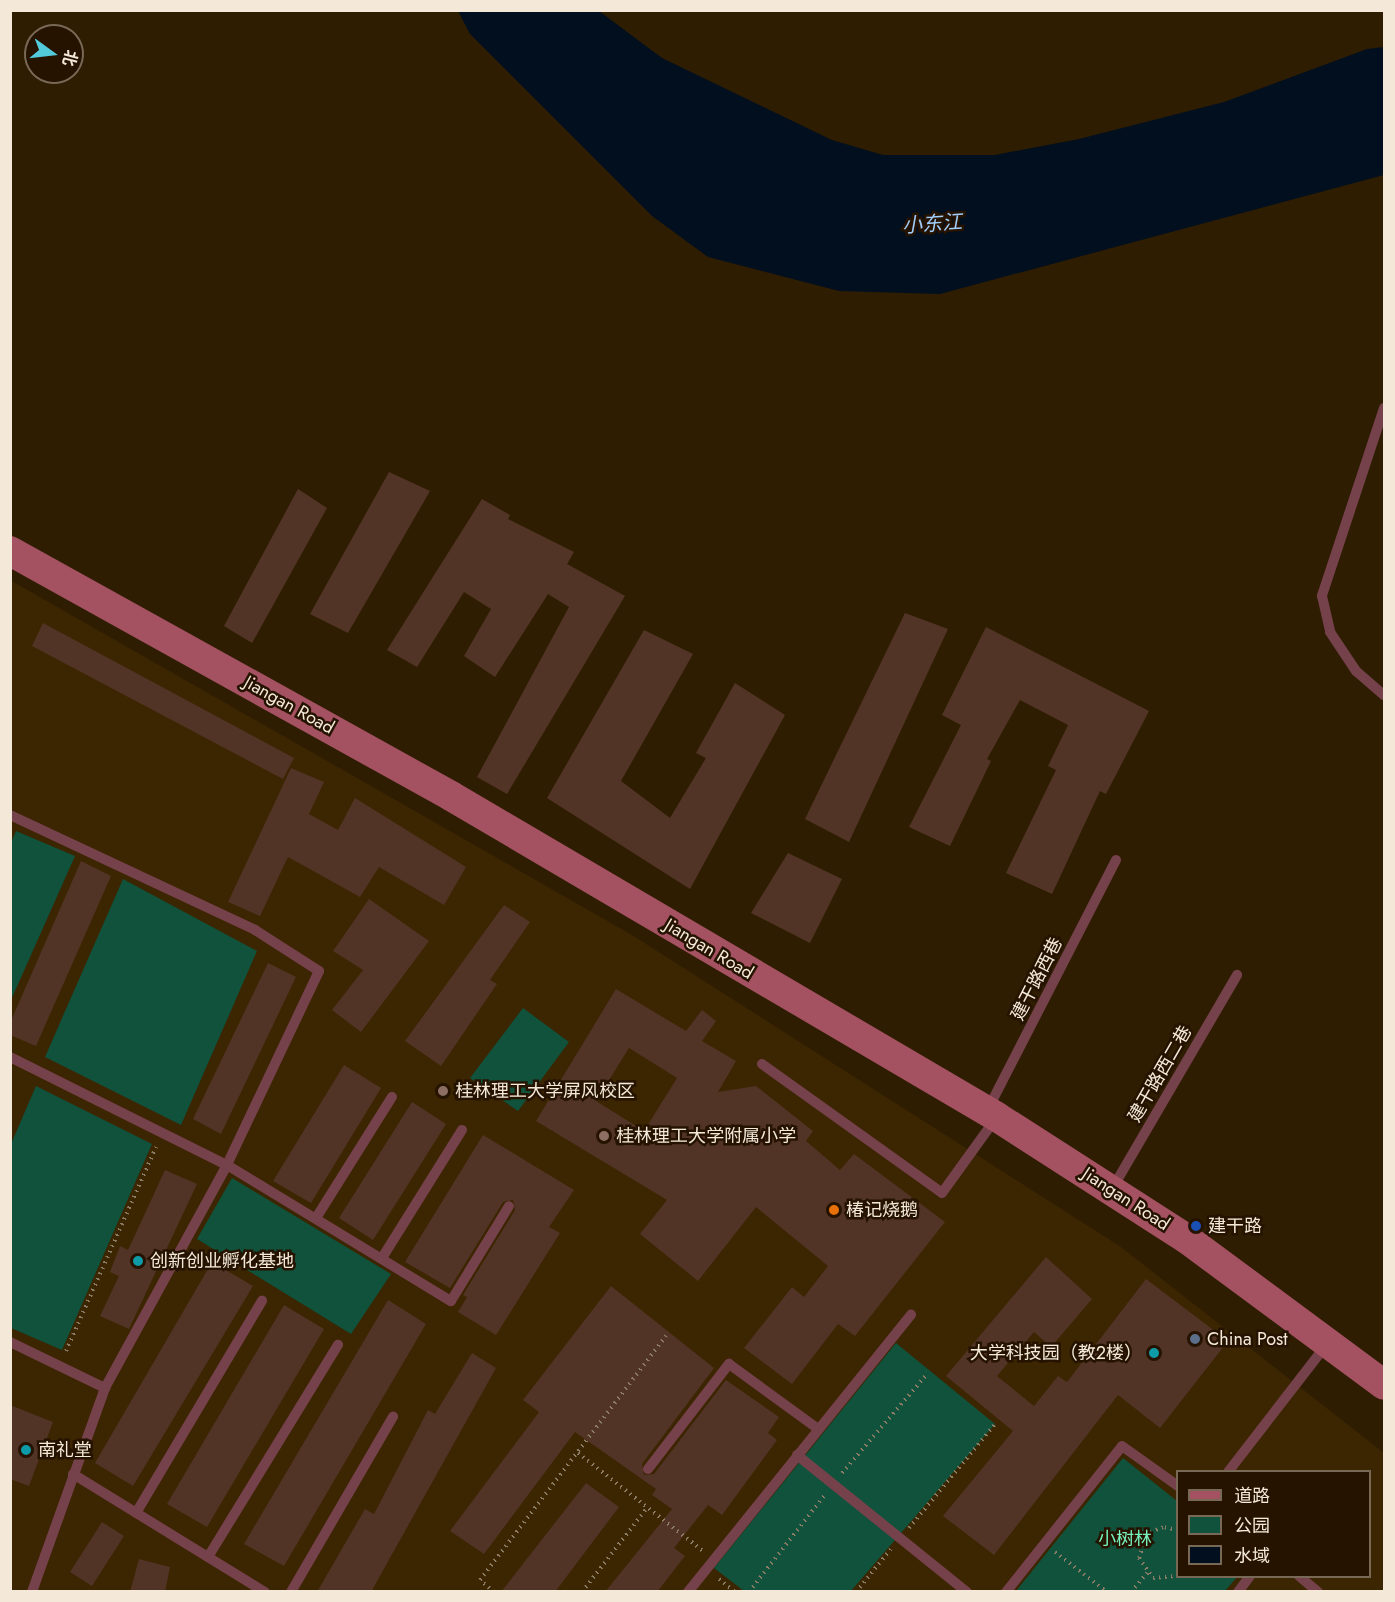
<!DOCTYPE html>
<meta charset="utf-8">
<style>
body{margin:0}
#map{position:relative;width:1395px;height:1602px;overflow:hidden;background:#2f1d02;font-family:Jost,"Noto Sans SC",sans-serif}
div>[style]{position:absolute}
.built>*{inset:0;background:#3c2501}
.green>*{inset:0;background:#10523b}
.water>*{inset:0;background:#020f1f}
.building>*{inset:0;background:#523426}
.path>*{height:4px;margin-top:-2px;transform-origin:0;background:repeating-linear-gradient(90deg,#8c7d67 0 1.5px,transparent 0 6px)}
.service>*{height:10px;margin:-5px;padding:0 5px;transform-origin:5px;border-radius:5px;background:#75414b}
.secondary>*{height:30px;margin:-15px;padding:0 15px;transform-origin:15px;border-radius:15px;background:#a45162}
.dots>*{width:16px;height:16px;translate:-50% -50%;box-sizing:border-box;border:3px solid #251300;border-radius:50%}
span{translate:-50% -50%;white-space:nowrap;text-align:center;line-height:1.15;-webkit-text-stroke:5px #251300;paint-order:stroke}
.street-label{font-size:18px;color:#f4e8d8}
.poi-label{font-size:18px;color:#f4e8d8}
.left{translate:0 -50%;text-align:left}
.right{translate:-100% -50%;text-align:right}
.park-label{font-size:18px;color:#77f1be}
.water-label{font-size:20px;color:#a1cdfb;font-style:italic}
.frame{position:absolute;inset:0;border:12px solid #f4e8d8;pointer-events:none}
.legend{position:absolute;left:1176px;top:1470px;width:195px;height:108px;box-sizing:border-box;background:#251300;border:2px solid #786856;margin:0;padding:8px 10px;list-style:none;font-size:18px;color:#f4e8d8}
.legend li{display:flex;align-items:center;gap:12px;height:30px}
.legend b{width:30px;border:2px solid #786856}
.north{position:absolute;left:24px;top:24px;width:60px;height:60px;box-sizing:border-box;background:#251300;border:2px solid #786856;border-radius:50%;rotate:105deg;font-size:16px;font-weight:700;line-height:24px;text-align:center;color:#f4e8d8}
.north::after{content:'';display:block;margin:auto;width:21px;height:27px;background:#53cadc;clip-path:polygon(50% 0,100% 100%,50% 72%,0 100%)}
</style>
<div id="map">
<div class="built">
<i style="clip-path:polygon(evenodd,10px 580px,632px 935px,1121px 1247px,1384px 1453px,1384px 1591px,11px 1591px,10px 580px,1178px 1472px,1370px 1472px,1370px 1576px,1178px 1576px,1178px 1472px)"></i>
</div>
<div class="green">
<i style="clip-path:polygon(16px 831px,75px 856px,11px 1000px,10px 845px)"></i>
<i style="clip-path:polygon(123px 879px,257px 951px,181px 1125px,45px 1057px)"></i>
<i style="clip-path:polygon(523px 1008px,569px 1042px,518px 1111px,470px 1078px)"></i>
<i style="clip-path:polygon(36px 1086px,152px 1144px,62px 1350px,11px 1328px,11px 1144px)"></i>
<i style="clip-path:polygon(232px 1178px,391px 1274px,351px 1334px,197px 1239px)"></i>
<i style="clip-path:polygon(896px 1343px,995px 1424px,851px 1591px,744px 1591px,714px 1568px)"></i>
<i style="clip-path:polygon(1123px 1458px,1177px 1501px,1178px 1576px,1237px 1577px,1225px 1591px,1016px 1591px)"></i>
</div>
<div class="water">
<i style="clip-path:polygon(458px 11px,599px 11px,662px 58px,832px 140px,883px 155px,995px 155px,1079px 139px,1224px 102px,1367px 49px,1384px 47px,1384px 175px,940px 294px,839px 291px,708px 257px,652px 216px,470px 34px)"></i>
</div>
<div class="building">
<i style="clip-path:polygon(389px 472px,430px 491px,348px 633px,310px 614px)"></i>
<i style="clip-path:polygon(298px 489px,327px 508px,252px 643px,224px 626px)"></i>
<i style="clip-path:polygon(482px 499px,510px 515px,508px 519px,574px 552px,567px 564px,625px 596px,507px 794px,477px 777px,569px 607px,548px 594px,495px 677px,464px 656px,491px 609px,464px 592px,417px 667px,387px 650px)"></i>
<i style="clip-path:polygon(905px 613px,948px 629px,849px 842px,805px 819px)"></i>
<i style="clip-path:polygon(43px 623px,294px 758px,283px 779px,32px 646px)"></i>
<i style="clip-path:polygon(986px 627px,1149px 711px,1106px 794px,1100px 791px,1052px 894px,1006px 873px,1056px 770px,1048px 766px,1068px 725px,1020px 700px,987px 759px,991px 761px,950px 846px,909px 827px,961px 725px,942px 715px)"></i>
<i style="clip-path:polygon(644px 630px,693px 654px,621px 781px,670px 818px,706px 758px,696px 753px,735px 683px,785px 715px,690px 889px,547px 798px)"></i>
<i style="clip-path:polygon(291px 768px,324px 782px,309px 814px,338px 830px,355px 798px,466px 867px,444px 905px,379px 867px,360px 897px,288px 857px,260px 916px,228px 902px)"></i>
<i style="clip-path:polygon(788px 853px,842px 879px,810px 943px,751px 913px)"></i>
<i style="clip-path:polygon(81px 861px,111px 876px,36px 1046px,10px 1035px,10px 1023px)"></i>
<i style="clip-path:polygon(369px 899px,429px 941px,361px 1032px,332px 1010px,363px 970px,333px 951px)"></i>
<i style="clip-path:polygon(504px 905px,530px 922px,490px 980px,497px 984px,441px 1066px,405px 1041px)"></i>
<i style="clip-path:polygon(268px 963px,296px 977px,221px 1134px,193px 1119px)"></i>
<i style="clip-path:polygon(evenodd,616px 989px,686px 1031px,702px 1010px,716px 1021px,702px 1041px,736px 1061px,718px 1092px,756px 1086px,813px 1131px,806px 1141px,840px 1170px,854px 1154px,945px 1222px,855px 1336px,838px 1324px,792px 1384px,744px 1348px,792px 1287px,804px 1297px,828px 1266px,756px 1207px,698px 1281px,640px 1234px,667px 1200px,536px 1121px,616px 989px,629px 1048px,677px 1078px,644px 1131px,596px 1101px,629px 1048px)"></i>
<i style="clip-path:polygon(344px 1065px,381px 1088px,311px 1203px,273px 1181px)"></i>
<i style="clip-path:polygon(412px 1102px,446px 1124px,373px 1240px,339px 1218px)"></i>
<i style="clip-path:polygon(483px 1135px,574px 1190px,549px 1227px,560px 1233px,496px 1335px,458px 1312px,467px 1297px,463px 1295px,515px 1210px,513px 1200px,503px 1202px,450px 1288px,405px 1262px)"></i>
<i style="clip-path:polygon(165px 1170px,197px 1184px,129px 1329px,100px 1316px,119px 1276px,110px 1272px,120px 1246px,128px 1250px)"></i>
<i style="clip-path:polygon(1046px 1257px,1092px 1299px,1051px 1347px,1034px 1332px,997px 1376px,1034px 1406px,1058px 1376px,1067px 1382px,1146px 1279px,1228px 1341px,1160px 1428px,1118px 1395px,994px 1555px,943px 1516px,1013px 1431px,946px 1376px)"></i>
<i style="clip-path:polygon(212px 1262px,253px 1286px,133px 1486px,95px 1463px)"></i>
<i style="clip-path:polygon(611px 1286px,714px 1368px,642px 1464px,644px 1475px,654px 1474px,726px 1380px,779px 1417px,768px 1433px,777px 1440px,722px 1515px,708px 1505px,674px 1548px,685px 1556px,657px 1592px,605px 1592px,672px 1509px,652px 1495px,656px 1489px,575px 1432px,484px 1554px,450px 1531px,539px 1412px,523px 1400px)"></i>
<i style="clip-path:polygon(388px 1300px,426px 1324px,284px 1566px,244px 1544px)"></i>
<i style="clip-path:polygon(284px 1305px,324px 1329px,207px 1527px,167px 1504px)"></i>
<i style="clip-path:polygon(472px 1353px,496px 1368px,371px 1592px,317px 1592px,365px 1509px,374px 1514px,428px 1410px,435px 1414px)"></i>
<i style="clip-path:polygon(10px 1405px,53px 1422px,29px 1486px,10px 1479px)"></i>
<i style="clip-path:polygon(586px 1483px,619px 1507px,555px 1592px,501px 1592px)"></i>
<i style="clip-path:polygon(102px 1522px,124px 1536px,92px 1586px,70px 1572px)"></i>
<i style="clip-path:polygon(139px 1559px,170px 1567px,165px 1592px,130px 1592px)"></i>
</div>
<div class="path">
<i style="left:66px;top:1351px;width:223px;rotate:-66.2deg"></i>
<i style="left:578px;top:1453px;width:159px;rotate:38.1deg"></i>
<i style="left:842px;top:1473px;width:132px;rotate:-49.3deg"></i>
<i style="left:909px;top:1528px;width:135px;rotate:-50.4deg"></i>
<i style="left:1178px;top:1530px;width:15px;rotate:-169deg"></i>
<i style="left:1163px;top:1527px;width:17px;rotate:156deg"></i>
<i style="left:1147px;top:1534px;width:25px;rotate:108deg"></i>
<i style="left:1139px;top:1558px;width:24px;rotate:55deg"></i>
<i style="left:1153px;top:1578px;width:25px;rotate:-5deg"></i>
<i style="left:1055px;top:1552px;width:66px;rotate:37.6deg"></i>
<i style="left:719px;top:1579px;width:21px;rotate:39deg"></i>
<i style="left:494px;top:1592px;width:18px;rotate:-139deg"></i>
<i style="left:480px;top:1580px;width:307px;rotate:-52.7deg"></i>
<i style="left:582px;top:1592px;width:106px;rotate:-52.3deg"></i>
<i style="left:749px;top:1592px;width:122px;rotate:-52deg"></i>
<i style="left:856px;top:1592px;width:55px;rotate:-50.9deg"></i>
<i style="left:1131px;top:1592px;width:25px;rotate:-50deg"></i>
</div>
<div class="service">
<i style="left:1384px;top:408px;width:198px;rotate:108.3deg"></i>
<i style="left:1322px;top:596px;width:37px;rotate:77deg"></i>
<i style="left:1330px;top:632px;width:47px;rotate:56.3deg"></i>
<i style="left:1356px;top:671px;width:37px;rotate:41deg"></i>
<i style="left:10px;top:815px;width:271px;rotate:25.1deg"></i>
<i style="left:255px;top:930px;width:76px;rotate:32.6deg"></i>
<i style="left:319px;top:971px;width:215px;rotate:115.4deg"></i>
<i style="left:227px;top:1165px;width:254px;rotate:118.7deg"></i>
<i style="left:105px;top:1388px;width:217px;rotate:109.7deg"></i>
<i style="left:10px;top:1057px;width:242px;rotate:26.5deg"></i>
<i style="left:227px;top:1165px;width:262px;rotate:31.3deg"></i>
<i style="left:451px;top:1301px;width:111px;rotate:-58.6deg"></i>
<i style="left:762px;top:1064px;width:221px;rotate:35.6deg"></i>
<i style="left:942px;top:1193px;width:92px;rotate:-54.2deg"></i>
<i style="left:988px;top:1109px;width:280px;rotate:-62.8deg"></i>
<i style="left:1112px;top:1189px;width:248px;rotate:-59.7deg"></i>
<i style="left:316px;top:1218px;width:143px;rotate:-57.9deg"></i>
<i style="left:382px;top:1258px;width:151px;rotate:-58deg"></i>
<i style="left:10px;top:1342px;width:106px;rotate:25.8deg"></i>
<i style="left:797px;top:1455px;width:218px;rotate:38.9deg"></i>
<i style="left:648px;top:1469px;width:133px;rotate:-52.4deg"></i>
<i style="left:729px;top:1364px;width:110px;rotate:36.1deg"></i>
<i style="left:1228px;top:1472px;width:162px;rotate:-52.3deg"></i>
<i style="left:73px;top:1474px;width:225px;rotate:31.6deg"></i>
<i style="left:136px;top:1513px;width:247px;rotate:-59.3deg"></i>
<i style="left:208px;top:1557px;width:249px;rotate:-58.5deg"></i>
<i style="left:1299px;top:1576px;width:25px;rotate:40deg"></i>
<i style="left:291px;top:1592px;width:203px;rotate:-59.8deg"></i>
<i style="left:688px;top:1592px;width:356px;rotate:-51.2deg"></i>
<i style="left:1006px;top:1592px;width:186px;rotate:-51.5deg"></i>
<i style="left:1122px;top:1446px;width:69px;rotate:35.5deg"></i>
<i style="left:1238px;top:1592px;width:20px;rotate:-53deg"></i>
</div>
<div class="secondary">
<i style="left:10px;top:551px;width:504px;rotate:29.05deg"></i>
<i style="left:451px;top:796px;width:633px;rotate:30.45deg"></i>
<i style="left:997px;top:1117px;width:226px;rotate:32.7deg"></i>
<i style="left:1187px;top:1239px;width:245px;rotate:36.5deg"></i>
</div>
<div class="dots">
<i style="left:443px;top:1091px;background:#8d6e63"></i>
<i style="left:604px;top:1136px;background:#8d6e63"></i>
<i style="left:834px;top:1210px;background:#e8710a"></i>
<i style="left:1196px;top:1226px;background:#1a4fb4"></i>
<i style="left:138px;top:1261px;background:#0f9aa8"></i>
<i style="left:1195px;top:1339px;background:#5c6f8a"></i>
<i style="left:1154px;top:1353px;background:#0f9aa8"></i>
<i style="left:26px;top:1450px;background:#0f9aa8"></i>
</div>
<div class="street-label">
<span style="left:289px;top:705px;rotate:29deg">Jiangan Road</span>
<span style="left:709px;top:949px;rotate:31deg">Jiangan Road</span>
<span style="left:1037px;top:979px;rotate:-63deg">建干路西巷</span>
<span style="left:1160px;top:1074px;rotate:-60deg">建干路西二巷</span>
<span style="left:1126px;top:1199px;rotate:33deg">Jiangan Road</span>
</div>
<div class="poi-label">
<span class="left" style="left:455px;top:1091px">桂林理工大学屏风校区</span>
<span class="left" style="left:616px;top:1136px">桂林理工大学附属小学</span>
<span class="left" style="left:846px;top:1210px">椿记烧鹅</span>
<span class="left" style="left:1208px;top:1226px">建干路</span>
<span class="left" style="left:150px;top:1261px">创新创业孵化基地</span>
<span class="left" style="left:1207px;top:1339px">China Post</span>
<span class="right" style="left:1142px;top:1353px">大学科技园（教2楼）</span>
<span class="left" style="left:38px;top:1450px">南礼堂</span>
</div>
<div class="park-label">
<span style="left:1125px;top:1539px">小树林</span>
</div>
<div class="water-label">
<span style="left:932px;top:224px;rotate:-4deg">小东江</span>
</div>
<div class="frame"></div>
<ul class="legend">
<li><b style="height:8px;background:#a45162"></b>道路</li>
<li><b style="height:16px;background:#10523b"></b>公园</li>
<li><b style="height:16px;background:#020f1f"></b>水域</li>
</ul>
<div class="north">北</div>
</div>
